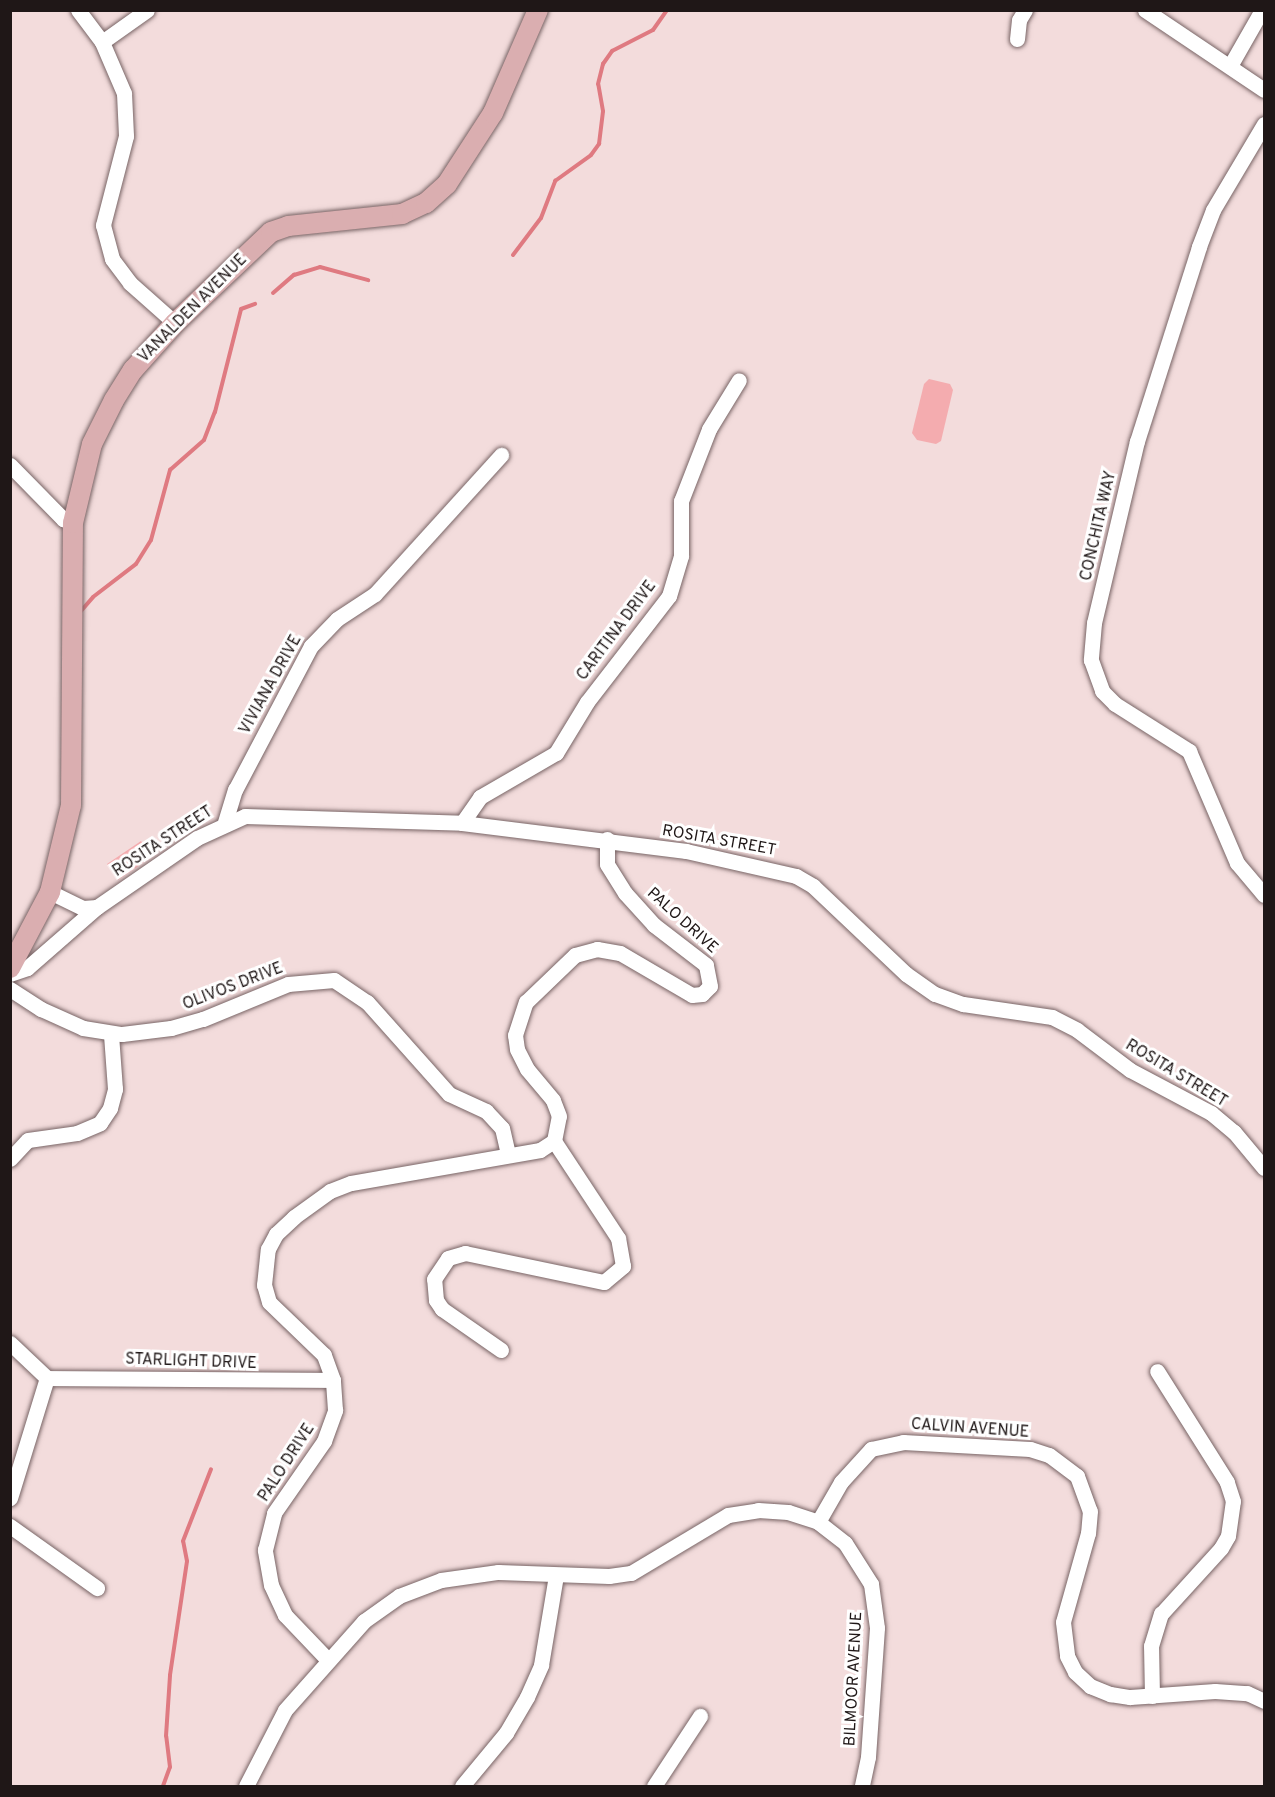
<!DOCTYPE html>
<style>
body{margin:0}
#map{position:relative;width:1275px;height:1797px;overflow:hidden;background:#f3dcdc;font-family:Overpass,sans-serif}
div>[style]{position:absolute}
.green>*{inset:0;background:#f4acaf}
.stream>*{height:4px;margin:-2px;padding:0 2px;transform-origin:2px;border-radius:2px;background:#df7a81}
.roads{filter:drop-shadow(0 0 2px #786465) drop-shadow(0 0 2px #786465)}
.minor>*{height:15px;margin:-7.5px;padding:0 7.5px;transform-origin:7.5px;border-radius:7.5px;background:#fff}
.major>*{height:20px;margin:-10px;padding:0 10px;transform-origin:10px;border-radius:10px;background:#daaeb0}
span{translate:-50% -50%;white-space:nowrap;text-align:center;line-height:1.15;-webkit-text-stroke:6px #fff;paint-order:stroke}
.street-label{font-size:16px;color:#1f1717}
.frame{position:absolute;inset:0;border:12px solid #1f1717;pointer-events:none}
</style>
<div id="map">
<div class="green">
<i style="clip-path:polygon(929px 379px,950px 384px,953px 390px,941px 441px,936px 444px,917px 440px,912px 433px,924px 384px)"></i>
<i style="clip-path:polygon(141px 841px,152px 857px,118px 880px,107px 864px)"></i>
</div>
<div class="stream">
<i style="left:513px;top:255px;width:46px;rotate:-52.9deg"></i>
<i style="left:541px;top:218px;width:40px;rotate:-69deg"></i>
<i style="left:555px;top:181px;width:44px;rotate:-35.8deg"></i>
<i style="left:591px;top:155px;width:14px;rotate:-54deg"></i>
<i style="left:599px;top:144px;width:33px;rotate:-83deg"></i>
<i style="left:603px;top:111px;width:27px;rotate:-100deg"></i>
<i style="left:598px;top:84px;width:21px;rotate:-76deg"></i>
<i style="left:603px;top:64px;width:16px;rotate:-55deg"></i>
<i style="left:612px;top:51px;width:46px;rotate:-27.1deg"></i>
<i style="left:653px;top:30px;width:24px;rotate:-55deg"></i>
<i style="left:273px;top:293px;width:28px;rotate:-41deg"></i>
<i style="left:294px;top:275px;width:27px;rotate:-17deg"></i>
<i style="left:320px;top:267px;width:50px;rotate:15.2deg"></i>
<i style="left:81px;top:611px;width:18px;rotate:-49deg"></i>
<i style="left:93px;top:597px;width:54px;rotate:-37.5deg"></i>
<i style="left:136px;top:564px;width:28px;rotate:-58deg"></i>
<i style="left:151px;top:540px;width:73px;rotate:-74.8deg"></i>
<i style="left:170px;top:470px;width:45px;rotate:-41.4deg"></i>
<i style="left:204px;top:440px;width:30px;rotate:-69deg"></i>
<i style="left:215px;top:412px;width:106px;rotate:-75.8deg"></i>
<i style="left:241px;top:309px;width:15px;rotate:-20deg"></i>
<i style="left:163px;top:1786px;width:20px;rotate:-70deg"></i>
<i style="left:170px;top:1767px;width:31px;rotate:-97deg"></i>
<i style="left:166px;top:1736px;width:61px;rotate:-86.2deg"></i>
<i style="left:170px;top:1675px;width:115px;rotate:-81.5deg"></i>
<i style="left:187px;top:1561px;width:20px;rotate:-101deg"></i>
<i style="left:183px;top:1541px;width:77px;rotate:-68.7deg"></i>
</div>
<div class="roads">
<div class="minor">
<i style="left:78px;top:10px;width:40px;rotate:53deg"></i>
<i style="left:102px;top:42px;width:56px;rotate:66.7deg"></i>
<i style="left:124px;top:93px;width:43px;rotate:87.3deg"></i>
<i style="left:126px;top:136px;width:92px;rotate:104.5deg"></i>
<i style="left:103px;top:225px;width:35px;rotate:75deg"></i>
<i style="left:112px;top:259px;width:30px;rotate:53deg"></i>
<i style="left:130px;top:283px;width:60px;rotate:41.6deg"></i>
<i style="left:1145px;top:10px;width:143px;rotate:33.9deg"></i>
<i style="left:1017px;top:39px;width:19px;rotate:-84deg"></i>
<i style="left:1019px;top:20px;width:12px;rotate:-59deg"></i>
<i style="left:102px;top:42px;width:55px;rotate:-35.4deg"></i>
<i style="left:1230px;top:66px;width:64px;rotate:-60.3deg"></i>
<i style="left:1264px;top:124px;width:100px;rotate:120.7deg"></i>
<i style="left:1213px;top:210px;width:40px;rotate:111deg"></i>
<i style="left:1199px;top:247px;width:204px;rotate:107.7deg"></i>
<i style="left:1137px;top:441px;width:187px;rotate:103.3deg"></i>
<i style="left:1094px;top:623px;width:37px;rotate:95deg"></i>
<i style="left:1091px;top:660px;width:33px;rotate:70deg"></i>
<i style="left:1102px;top:691px;width:18px;rotate:45deg"></i>
<i style="left:1115px;top:704px;width:88px;rotate:32.4deg"></i>
<i style="left:1189px;top:751px;width:122px;rotate:66.8deg"></i>
<i style="left:1237px;top:863px;width:42px;rotate:49.8deg"></i>
<i style="left:10px;top:465px;width:76px;rotate:45.5deg"></i>
<i style="left:63px;top:519px;width:11px;rotate:22deg"></i>
<i style="left:225px;top:822px;width:34px;rotate:-73deg"></i>
<i style="left:235px;top:790px;width:163px;rotate:-62.2deg"></i>
<i style="left:311px;top:646px;width:37px;rotate:-46deg"></i>
<i style="left:337px;top:619px;width:45px;rotate:-33.3deg"></i>
<i style="left:375px;top:594px;width:188px;rotate:-47.8deg"></i>
<i style="left:462px;top:823px;width:32px;rotate:-55deg"></i>
<i style="left:480px;top:797px;width:88px;rotate:-30.1deg"></i>
<i style="left:556px;top:753px;width:60px;rotate:-58.7deg"></i>
<i style="left:587px;top:702px;width:134px;rotate:-52.3deg"></i>
<i style="left:669px;top:596px;width:42px;rotate:-73.3deg"></i>
<i style="left:681px;top:556px;width:55px;rotate:-90deg"></i>
<i style="left:681px;top:501px;width:77px;rotate:-68.7deg"></i>
<i style="left:709px;top:429px;width:57px;rotate:-58.5deg"></i>
<i style="left:50px;top:892px;width:37px;rotate:26deg"></i>
<i style="left:83px;top:908px;width:14px;rotate:-4deg"></i>
<i style="left:10px;top:974px;width:18px;rotate:-19deg"></i>
<i style="left:27px;top:968px;width:93px;rotate:-41.1deg"></i>
<i style="left:97px;top:907px;width:121px;rotate:-34.6deg"></i>
<i style="left:197px;top:838px;width:53px;rotate:-24.6deg"></i>
<i style="left:245px;top:816px;width:217px;rotate:1.8deg"></i>
<i style="left:462px;top:823px;width:226px;rotate:7.1deg"></i>
<i style="left:686px;top:851px;width:113px;rotate:12.8deg"></i>
<i style="left:796px;top:876px;width:20px;rotate:30deg"></i>
<i style="left:813px;top:886px;width:128px;rotate:43.4deg"></i>
<i style="left:906px;top:974px;width:35px;rotate:35deg"></i>
<i style="left:935px;top:994px;width:30px;rotate:20deg"></i>
<i style="left:963px;top:1004px;width:90px;rotate:8.3deg"></i>
<i style="left:1052px;top:1017px;width:28px;rotate:27deg"></i>
<i style="left:1077px;top:1030px;width:66px;rotate:37deg"></i>
<i style="left:1130px;top:1070px;width:92px;rotate:28deg"></i>
<i style="left:1211px;top:1113px;width:30px;rotate:40deg"></i>
<i style="left:1234px;top:1132px;width:47px;rotate:50.2deg"></i>
<i style="left:10px;top:989px;width:37px;rotate:33deg"></i>
<i style="left:41px;top:1009px;width:46px;rotate:24.3deg"></i>
<i style="left:83px;top:1028px;width:39px;rotate:9deg"></i>
<i style="left:122px;top:1034px;width:49px;rotate:-7deg"></i>
<i style="left:171px;top:1028px;width:33px;rotate:-16deg"></i>
<i style="left:203px;top:1019px;width:92px;rotate:-22.4deg"></i>
<i style="left:288px;top:984px;width:46px;rotate:-5deg"></i>
<i style="left:334px;top:980px;width:40px;rotate:34deg"></i>
<i style="left:367px;top:1002px;width:123px;rotate:48.3deg"></i>
<i style="left:449px;top:1094px;width:41px;rotate:24.7deg"></i>
<i style="left:486px;top:1111px;width:23px;rotate:47deg"></i>
<i style="left:502px;top:1128px;width:26px;rotate:77deg"></i>
<i style="left:10px;top:1159px;width:26px;rotate:-47deg"></i>
<i style="left:28px;top:1140px;width:49px;rotate:-8.1deg"></i>
<i style="left:77px;top:1133px;width:25px;rotate:-23deg"></i>
<i style="left:100px;top:1123px;width:18px;rotate:-56deg"></i>
<i style="left:110px;top:1108px;width:20px;rotate:-75deg"></i>
<i style="left:115px;top:1089px;width:55px;rotate:-94.2deg"></i>
<i style="left:10px;top:1343px;width:51px;rotate:43.4deg"></i>
<i style="left:501px;top:1350px;width:72px;rotate:-145.2deg"></i>
<i style="left:442px;top:1309px;width:11px;rotate:-124deg"></i>
<i style="left:436px;top:1300px;width:21px;rotate:-95deg"></i>
<i style="left:434px;top:1279px;width:25px;rotate:-56deg"></i>
<i style="left:448px;top:1258px;width:18px;rotate:-16deg"></i>
<i style="left:465px;top:1253px;width:142px;rotate:11.8deg"></i>
<i style="left:604px;top:1282px;width:25px;rotate:-40deg"></i>
<i style="left:623px;top:1266px;width:28px;rotate:-100deg"></i>
<i style="left:618px;top:1238px;width:116px;rotate:-123.4deg"></i>
<i style="left:47px;top:1378px;width:286px;rotate:0.4deg"></i>
<i style="left:10px;top:1498px;width:126px;rotate:-72.9deg"></i>
<i style="left:818px;top:1522px;width:46px;rotate:-60.1deg"></i>
<i style="left:841px;top:1482px;width:45px;rotate:-47.7deg"></i>
<i style="left:871px;top:1449px;width:33px;rotate:-12deg"></i>
<i style="left:903px;top:1442px;width:127px;rotate:3.2deg"></i>
<i style="left:1030px;top:1449px;width:20px;rotate:18deg"></i>
<i style="left:1049px;top:1455px;width:35px;rotate:37deg"></i>
<i style="left:1077px;top:1476px;width:37px;rotate:70deg"></i>
<i style="left:1090px;top:1511px;width:22px;rotate:95deg"></i>
<i style="left:1088px;top:1533px;width:92px;rotate:105.7deg"></i>
<i style="left:1063px;top:1622px;width:34px;rotate:83deg"></i>
<i style="left:1067px;top:1656px;width:18px;rotate:63deg"></i>
<i style="left:1075px;top:1672px;width:21px;rotate:43deg"></i>
<i style="left:1090px;top:1686px;width:22px;rotate:22deg"></i>
<i style="left:1110px;top:1694px;width:20px;rotate:9deg"></i>
<i style="left:1130px;top:1697px;width:85px;rotate:-4deg"></i>
<i style="left:1215px;top:1691px;width:32px;rotate:4deg"></i>
<i style="left:1247px;top:1693px;width:19px;rotate:25deg"></i>
<i style="left:10px;top:1526px;width:107px;rotate:35.5deg"></i>
<i style="left:327px;top:1659px;width:61px;rotate:-133.7deg"></i>
<i style="left:285px;top:1615px;width:33px;rotate:-115deg"></i>
<i style="left:271px;top:1585px;width:36px;rotate:-100deg"></i>
<i style="left:265px;top:1550px;width:38px;rotate:-76deg"></i>
<i style="left:274px;top:1513px;width:88px;rotate:-55.2deg"></i>
<i style="left:324px;top:1441px;width:33px;rotate:-70deg"></i>
<i style="left:335px;top:1410px;width:30px;rotate:-94deg"></i>
<i style="left:333px;top:1380px;width:27px;rotate:-110deg"></i>
<i style="left:324px;top:1355px;width:76px;rotate:-136.1deg"></i>
<i style="left:269px;top:1302px;width:18px;rotate:-106deg"></i>
<i style="left:264px;top:1285px;width:36px;rotate:-84deg"></i>
<i style="left:268px;top:1249px;width:17px;rotate:-62deg"></i>
<i style="left:276px;top:1234px;width:25px;rotate:-43deg"></i>
<i style="left:294px;top:1217px;width:44px;rotate:-35.8deg"></i>
<i style="left:330px;top:1191px;width:22px;rotate:-21deg"></i>
<i style="left:351px;top:1183px;width:192px;rotate:-9.9deg"></i>
<i style="left:540px;top:1150px;width:17px;rotate:-33deg"></i>
<i style="left:554px;top:1141px;width:25px;rotate:-79deg"></i>
<i style="left:559px;top:1116px;width:17px;rotate:-111deg"></i>
<i style="left:553px;top:1100px;width:40px;rotate:-130deg"></i>
<i style="left:527px;top:1069px;width:22px;rotate:-117deg"></i>
<i style="left:517px;top:1049px;width:14px;rotate:-98deg"></i>
<i style="left:515px;top:1035px;width:35px;rotate:-72deg"></i>
<i style="left:526px;top:1002px;width:68px;rotate:-43.8deg"></i>
<i style="left:575px;top:955px;width:23px;rotate:-15deg"></i>
<i style="left:597px;top:949px;width:23px;rotate:10deg"></i>
<i style="left:620px;top:953px;width:83px;rotate:30.3deg"></i>
<i style="left:692px;top:995px;width:10px;rotate:-6deg"></i>
<i style="left:702px;top:994px;width:11px;rotate:-45deg"></i>
<i style="left:710px;top:986px;width:21px;rotate:-101deg"></i>
<i style="left:706px;top:965px;width:66px;rotate:-142.4deg"></i>
<i style="left:654px;top:925px;width:43px;rotate:-132.2deg"></i>
<i style="left:625px;top:893px;width:34px;rotate:-122deg"></i>
<i style="left:607px;top:864px;width:25px;rotate:-90deg"></i>
<i style="left:1152px;top:1696px;width:50px;rotate:-91.1deg"></i>
<i style="left:1151px;top:1646px;width:34px;rotate:-73deg"></i>
<i style="left:1161px;top:1614px;width:89px;rotate:-47.7deg"></i>
<i style="left:1221px;top:1548px;width:14px;rotate:-60deg"></i>
<i style="left:1228px;top:1536px;width:35px;rotate:-82deg"></i>
<i style="left:1233px;top:1501px;width:20px;rotate:-108deg"></i>
<i style="left:1227px;top:1482px;width:131px;rotate:-122.2deg"></i>
<i style="left:246px;top:1786px;width:85px;rotate:-62.8deg"></i>
<i style="left:285px;top:1710px;width:119px;rotate:-48.4deg"></i>
<i style="left:364px;top:1621px;width:43px;rotate:-35.5deg"></i>
<i style="left:399px;top:1596px;width:45px;rotate:-20.9deg"></i>
<i style="left:441px;top:1580px;width:58px;rotate:-8deg"></i>
<i style="left:498px;top:1572px;width:111px;rotate:2.1deg"></i>
<i style="left:609px;top:1576px;width:22px;rotate:-8deg"></i>
<i style="left:631px;top:1573px;width:113px;rotate:-30.9deg"></i>
<i style="left:728px;top:1515px;width:30px;rotate:-9deg"></i>
<i style="left:758px;top:1510px;width:30px;rotate:4deg"></i>
<i style="left:788px;top:1512px;width:32px;rotate:18deg"></i>
<i style="left:818px;top:1522px;width:34px;rotate:38deg"></i>
<i style="left:845px;top:1543px;width:49px;rotate:57.6deg"></i>
<i style="left:871px;top:1584px;width:44px;rotate:82.2deg"></i>
<i style="left:877px;top:1628px;width:129px;rotate:94deg"></i>
<i style="left:868px;top:1757px;width:30px;rotate:102deg"></i>
<i style="left:462px;top:1786px;width:69px;rotate:-50.3deg"></i>
<i style="left:506px;top:1733px;width:42px;rotate:-59.7deg"></i>
<i style="left:527px;top:1697px;width:35px;rotate:-66deg"></i>
<i style="left:541px;top:1665px;width:91px;rotate:-80.5deg"></i>
<i style="left:654px;top:1786px;width:84px;rotate:-56.7deg"></i>
</div>
<div class="major">
<i style="left:10px;top:968px;width:86px;rotate:-62.2deg"></i>
<i style="left:50px;top:892px;width:89px;rotate:-76.4deg"></i>
<i style="left:71px;top:805px;width:282px;rotate:-89.6deg"></i>
<i style="left:73px;top:523px;width:81px;rotate:-76.5deg"></i>
<i style="left:92px;top:444px;width:49px;rotate:-63.4deg"></i>
<i style="left:114px;top:400px;width:36px;rotate:-58deg"></i>
<i style="left:133px;top:370px;width:63px;rotate:-48.2deg"></i>
<i style="left:175px;top:323px;width:132px;rotate:-43.5deg"></i>
<i style="left:271px;top:232px;width:18px;rotate:-19deg"></i>
<i style="left:288px;top:226px;width:115px;rotate:-6deg"></i>
<i style="left:402px;top:214px;width:26px;rotate:-25deg"></i>
<i style="left:426px;top:203px;width:28px;rotate:-42deg"></i>
<i style="left:447px;top:184px;width:85px;rotate:-57.1deg"></i>
<i style="left:493px;top:113px;width:112px;rotate:-66.4deg"></i>
</div>
</div>
<div class="street-label">
<span style="left:193px;top:309px;rotate:-45deg">VANALDEN AVENUE</span>
<span style="left:1099px;top:526px;rotate:-77deg">CONCHITA WAY</span>
<span style="left:617px;top:631px;rotate:-53deg">CARITINA DRIVE</span>
<span style="left:271px;top:685px;rotate:-61deg">VIVIANA DRIVE</span>
<span style="left:719px;top:841px;rotate:10deg">ROSITA STREET</span>
<span style="left:163px;top:842px;rotate:-33deg">ROSITA STREET</span>
<span style="left:682px;top:921px;rotate:42deg">PALO DRIVE</span>
<span style="left:233px;top:987px;rotate:-21deg">OLIVOS DRIVE</span>
<span style="left:1176px;top:1074px;rotate:31deg">ROSITA STREET</span>
<span style="left:191px;top:1362px;rotate:2deg">STARLIGHT DRIVE</span>
<span style="left:970px;top:1429px;rotate:4deg">CALVIN AVENUE</span>
<span style="left:287px;top:1463px;rotate:-57deg">PALO DRIVE</span>
<span style="left:854px;top:1679px;rotate:-87deg">BILMOOR AVENUE</span>
</div>
<div class="frame"></div>
</div>
